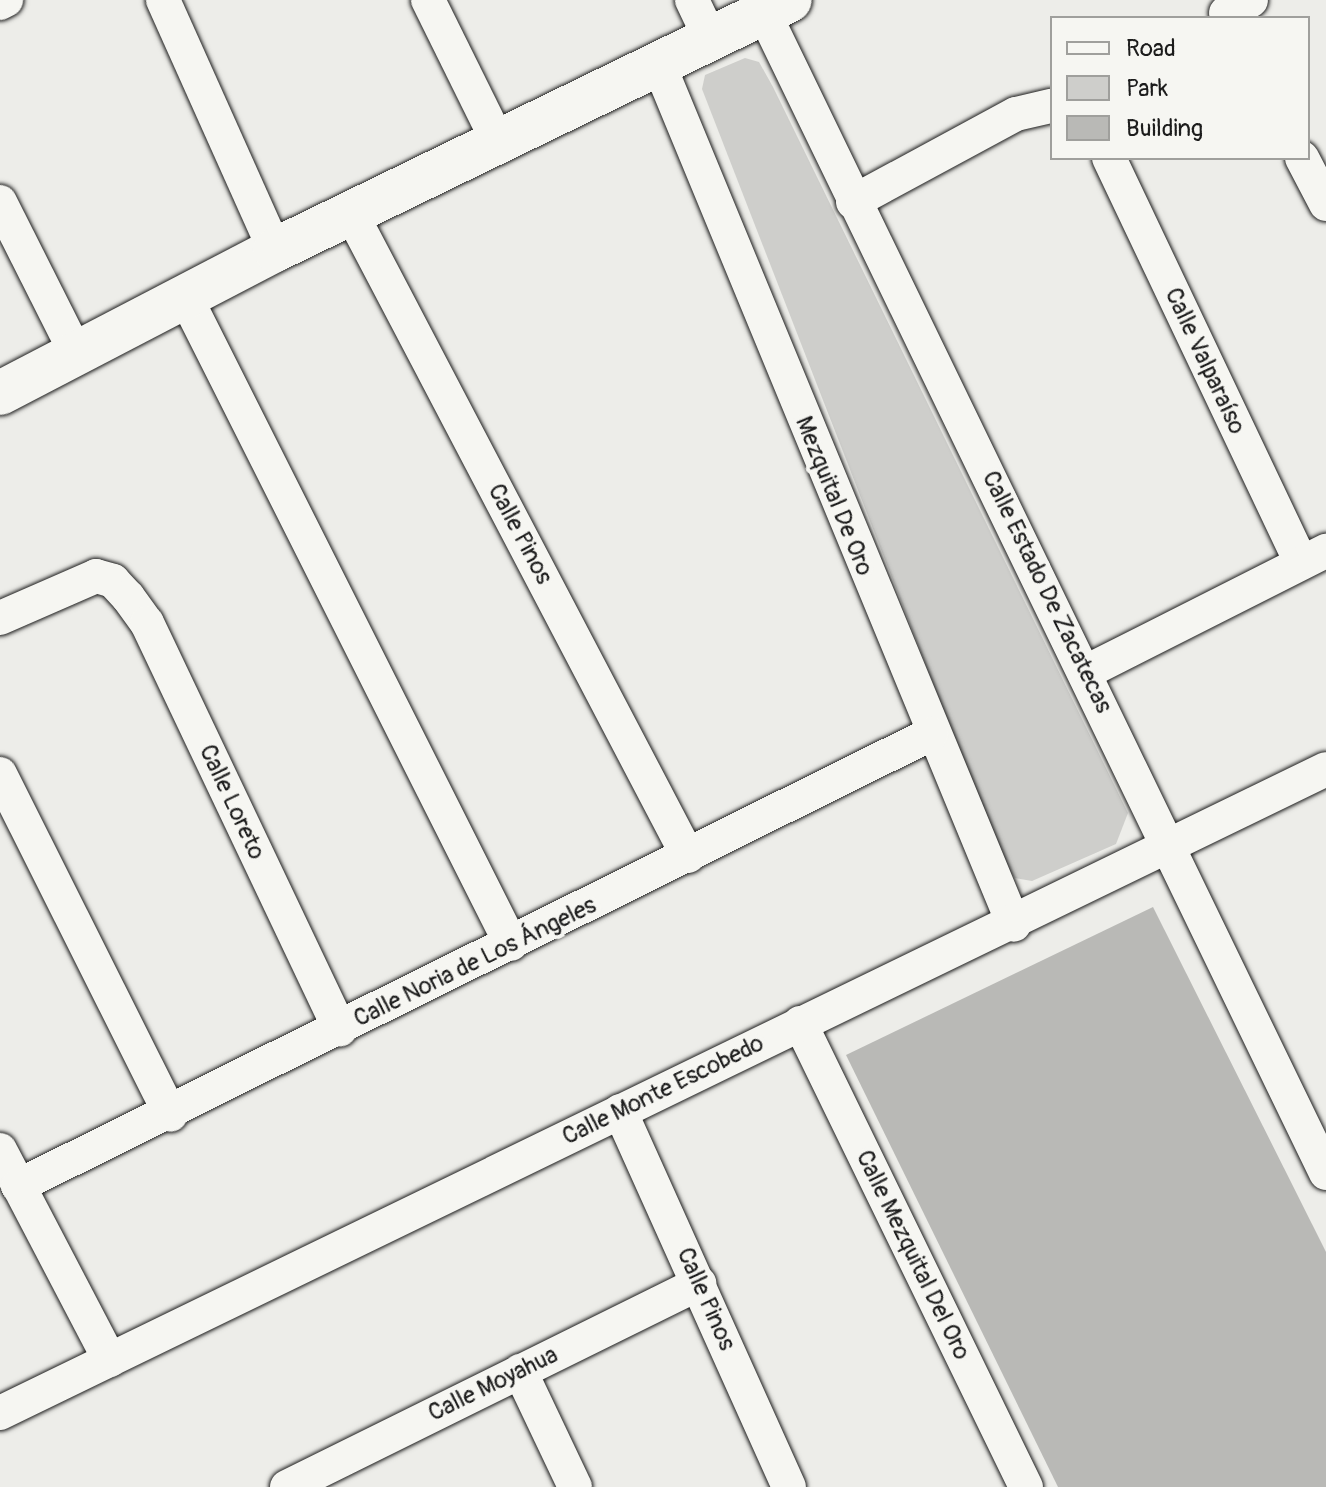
<!DOCTYPE html>
<meta charset="utf-8">
<style>
body{margin:0}
#map{position:relative;width:1326px;height:1487px;overflow:hidden;background:#edede9;font-family:Pangolin,sans-serif}
div>[style]{position:absolute}
.green>*{inset:0;background:#cececb}
.building>*{inset:0;background:#b9b9b6}
.roads{filter:drop-shadow(0 0 2px #1c1c1c) drop-shadow(0 0 2px #1c1c1c)}
.minor>*{height:34px;margin:-17px;padding:0 17px;transform-origin:17px;border-radius:17px;background:#f6f6f2}
.major>*{height:44px;margin:-22px;padding:0 22px;transform-origin:22px;border-radius:22px;background:#f6f6f2}
span{translate:-50% -50%;white-space:nowrap;text-align:center;line-height:1.15;-webkit-text-stroke:8px #f6f6f2;paint-order:stroke}
.street-label{font-size:24px;color:#1c1c1c}
.legend{position:absolute;left:1050px;top:16px;width:260px;height:144px;box-sizing:border-box;background:#f6f6f2;border:2px solid #9f9f9c;margin:0;padding:10px 14px;list-style:none;font-size:24px;color:#1c1c1c}
.legend li{display:flex;align-items:center;gap:16px;height:40px}
.legend b{width:40px;border:2px solid #9f9f9c}
</style>
<div id="map">
<div class="green">
<i style="clip-path:polygon(745px 58px,759px 62px,773px 87px,1128px 813px,1116px 844px,1032px 881px,1015px 878px,1003px 863px,702px 89px,705px 75px)"></i>
</div>
<div class="building">
<i style="clip-path:polygon(1153px 907px,1326px 1252px,1326px 1487px,1058px 1487px,846px 1055px)"></i>
</div>
<div class="roads">
<div class="minor">
<i style="left:163px;top:0;width:274px;rotate:65.9deg"></i>
<i style="left:428px;top:0;width:163px;rotate:63.7deg"></i>
<i style="left:692px;top:0;width:44px;rotate:64.6deg"></i>
<i style="left:0;top:3px;width:7px;rotate:-27deg"></i>
<i style="left:764px;top:13px;width:1289px;rotate:64.15deg"></i>
<i style="left:1226px;top:13px;width:28px;rotate:-27deg"></i>
<i style="left:659px;top:65px;width:930px;rotate:67.57deg"></i>
<i style="left:1109px;top:158px;width:448px;rotate:64.6deg"></i>
<i style="left:1302px;top:158px;width:52px;rotate:62.4deg"></i>
<i style="left:0;top:202px;width:171px;rotate:63.3deg"></i>
<i style="left:853px;top:202px;width:185px;rotate:-28.4deg"></i>
<i style="left:1016px;top:114px;width:37px;rotate:-13deg"></i>
<i style="left:351px;top:213px;width:726px;rotate:62.34deg"></i>
<i style="left:186px;top:298px;width:723px;rotate:63.29deg"></i>
<i style="left:0;top:618px;width:105px;rotate:-23.6deg"></i>
<i style="left:96px;top:576px;width:18px;rotate:16deg"></i>
<i style="left:113px;top:581px;width:22px;rotate:47deg"></i>
<i style="left:128px;top:597px;width:32px;rotate:54deg"></i>
<i style="left:147px;top:623px;width:450px;rotate:64.6deg"></i>
<i style="left:1088px;top:671px;width:267px;rotate:-26.8deg"></i>
<i style="left:0;top:774px;width:381px;rotate:63.4deg"></i>
<i style="left:800px;top:1023px;width:516px;rotate:64.03deg"></i>
<i style="left:620px;top:1111px;width:412px;rotate:65.8deg"></i>
<i style="left:0;top:1150px;width:237px;rotate:62.4deg"></i>
<i style="left:18px;top:1186px;width:1019px;rotate:-26.34deg"></i>
<i style="left:520px;top:1371px;width:128px;rotate:64.6deg"></i>
<i style="left:0;top:1413px;width:1474px;rotate:-25.9deg"></i>
<i style="left:287px;top:1487px;width:460px;rotate:-26.3deg"></i>
</div>
<div class="major">
<i style="left:0;top:393px;width:310px;rotate:-27.5deg"></i>
<i style="left:275px;top:250px;width:572px;rotate:-25.89deg"></i>
</div>
</div>
<div class="street-label">
<span style="left:1205px;top:361px;rotate:65deg">Calle Valparaíso</span>
<span style="left:834px;top:496px;rotate:68deg">Mezquital De Oro</span>
<span style="left:520px;top:534px;rotate:62deg">Calle Pinos</span>
<span style="left:1047px;top:592px;rotate:64deg">Calle Estado De Zacatecas</span>
<span style="left:232px;top:802px;rotate:65deg">Calle Loreto</span>
<span style="left:475px;top:962px;rotate:-26deg">Calle Noria de Los Ángeles</span>
<span style="left:663px;top:1090px;rotate:-26deg">Calle Monte Escobedo</span>
<span style="left:913px;top:1255px;rotate:64deg">Calle Mezquital Del Oro</span>
<span style="left:706px;top:1299px;rotate:66deg">Calle Pinos</span>
<span style="left:493px;top:1384px;rotate:-26deg">Calle Moyahua</span>
</div>
<ul class="legend">
<li><b style="height:10px;background:#f6f6f2"></b>Road</li>
<li><b style="height:22px;background:#cececb"></b>Park</li>
<li><b style="height:22px;background:#b9b9b6"></b>Building</li>
</ul>
</div>
